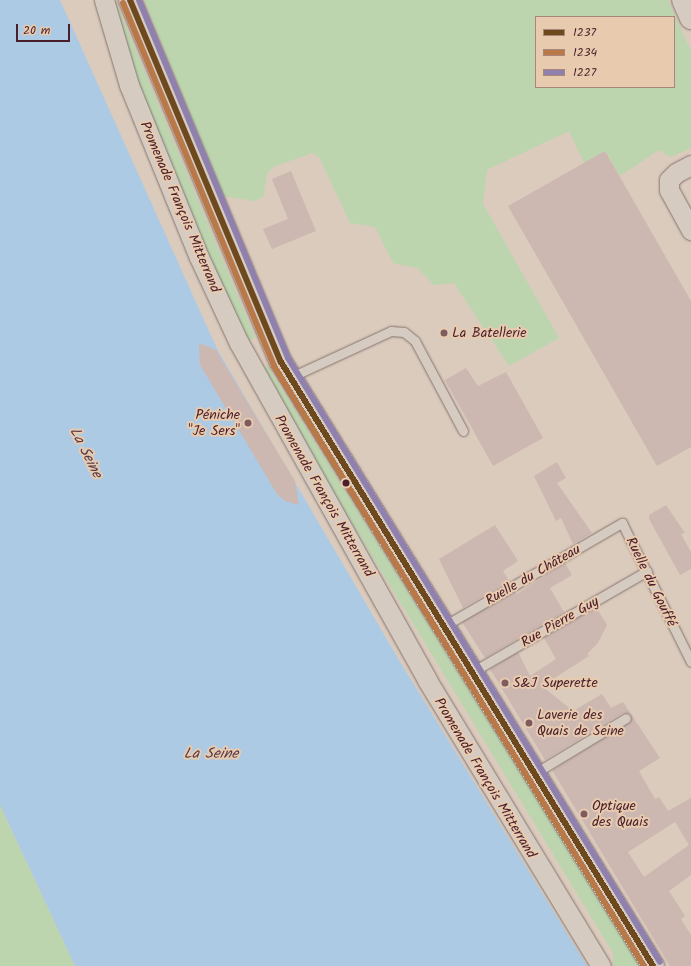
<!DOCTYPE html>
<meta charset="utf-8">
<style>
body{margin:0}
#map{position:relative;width:691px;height:966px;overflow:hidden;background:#dbcbbc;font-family:Kalam,sans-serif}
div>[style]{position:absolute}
.green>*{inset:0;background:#bcd5ae}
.water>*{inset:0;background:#accae3}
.building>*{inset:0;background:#ccb7b1}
.roads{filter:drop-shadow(0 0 1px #847470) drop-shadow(0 0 1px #847470)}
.service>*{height:9px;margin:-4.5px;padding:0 4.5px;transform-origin:4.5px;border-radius:4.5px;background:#d6cbc1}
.minor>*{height:19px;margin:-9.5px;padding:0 9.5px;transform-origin:9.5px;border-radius:9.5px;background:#d6cbc1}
.secondary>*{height:22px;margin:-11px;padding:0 11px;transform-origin:11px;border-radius:11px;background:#d6cbc1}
.bus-1>*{height:6px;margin:-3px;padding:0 3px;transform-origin:3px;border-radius:3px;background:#6e491e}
.bus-2>*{height:6px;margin:-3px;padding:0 3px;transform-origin:3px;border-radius:3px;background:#b87847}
.bus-3>*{height:6px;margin:-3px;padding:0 3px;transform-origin:3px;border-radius:3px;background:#9080ae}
.dots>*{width:11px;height:11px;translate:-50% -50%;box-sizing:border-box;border:2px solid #e8cbaf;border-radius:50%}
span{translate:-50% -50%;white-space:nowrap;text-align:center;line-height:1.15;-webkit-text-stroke:4px #e8cbaf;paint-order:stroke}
.street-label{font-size:14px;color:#4a1f2b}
.poi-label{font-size:14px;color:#4a1f2b}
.left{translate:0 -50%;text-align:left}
.right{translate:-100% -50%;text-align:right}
.water-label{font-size:15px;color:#563849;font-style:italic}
.legend{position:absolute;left:535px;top:16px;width:140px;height:72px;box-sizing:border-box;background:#e8cbaf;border:1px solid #a9867a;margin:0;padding:5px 7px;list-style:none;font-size:12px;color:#4a1f2b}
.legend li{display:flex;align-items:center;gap:8px;height:20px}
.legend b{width:20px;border:1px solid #a9867a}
.scale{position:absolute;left:16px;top:24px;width:54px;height:18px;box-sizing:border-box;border:2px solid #4a1f2b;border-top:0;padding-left:5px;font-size:12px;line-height:14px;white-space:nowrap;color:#4a1f2b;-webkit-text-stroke:3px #e8cbaf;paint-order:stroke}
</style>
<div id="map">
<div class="green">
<i style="clip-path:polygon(109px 0,115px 0,255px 338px,247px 341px,133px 83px)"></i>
<i style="clip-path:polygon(evenodd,144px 0,668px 0,691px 51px,691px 148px,671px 157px,659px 150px,620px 176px,605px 151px,584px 163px,569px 131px,487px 170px,483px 204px,559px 338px,509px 366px,454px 283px,434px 285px,417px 268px,393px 263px,375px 227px,350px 223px,319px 157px,312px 153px,273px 167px,267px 174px,263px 197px,254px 201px,223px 196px,144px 0,536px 17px,674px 17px,674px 87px,536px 87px,536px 17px)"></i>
<i style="clip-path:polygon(267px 365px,637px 960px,637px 966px,613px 966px,613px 953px,261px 373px)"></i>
<i style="clip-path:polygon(0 805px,3px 812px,75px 966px,0 966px)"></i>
</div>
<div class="water">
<i style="clip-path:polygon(0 0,60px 0,217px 349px,399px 660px,587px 966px,75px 966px,0 805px)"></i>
</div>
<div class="building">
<i style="clip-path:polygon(605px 151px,691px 301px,691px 447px,657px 466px,508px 206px)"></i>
<i style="clip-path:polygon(291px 171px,316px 231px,272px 249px,263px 229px,288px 219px,272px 179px)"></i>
<i style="clip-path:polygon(199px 343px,216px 350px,295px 481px,299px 505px,285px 501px,277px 494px,200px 365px)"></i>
<i style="clip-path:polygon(466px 368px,478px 386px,506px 372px,543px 438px,493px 466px,445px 380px)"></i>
<i style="clip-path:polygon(557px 462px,566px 478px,557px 483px,592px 533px,573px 544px,561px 518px,556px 521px,534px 476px)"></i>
<i style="clip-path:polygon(666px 505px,685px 533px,681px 534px,691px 552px,691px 569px,680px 575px,649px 519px,649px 515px)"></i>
<i style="clip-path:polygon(495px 525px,518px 561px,503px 571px,509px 581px,463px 608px,439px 559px)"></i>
<i style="clip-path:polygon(565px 563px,572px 575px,550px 588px,564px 612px,485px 658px,462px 622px,515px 592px,517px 594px)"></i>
<i style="clip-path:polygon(evenodd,596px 607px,607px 625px,598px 643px,587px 654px,589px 656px,542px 686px,573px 711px,602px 694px,611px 708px,623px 702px,660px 758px,639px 771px,655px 799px,659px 797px,668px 811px,691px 798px,691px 875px,669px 891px,685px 916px,681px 919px,691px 935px,691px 966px,670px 966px,552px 770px,629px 723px,631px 715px,623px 713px,545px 760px,490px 669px,518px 652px,530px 676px,556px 659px,544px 638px,596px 607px,675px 822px,689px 845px,644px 877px,628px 852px,675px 822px)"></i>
</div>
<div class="roads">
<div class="service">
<i style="left:291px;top:377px;width:110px;rotate:-24.7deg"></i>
<i style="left:391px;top:331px;width:13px;rotate:4deg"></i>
<i style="left:404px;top:332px;width:14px;rotate:39deg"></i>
<i style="left:415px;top:341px;width:102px;rotate:61.9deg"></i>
<i style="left:444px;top:626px;width:206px;rotate:-30.1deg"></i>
<i style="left:622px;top:523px;width:155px;rotate:63.6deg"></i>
<i style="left:472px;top:672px;width:202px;rotate:-30deg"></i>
<i style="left:535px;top:773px;width:106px;rotate:-31.1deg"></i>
</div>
<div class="minor">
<i style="left:104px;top:0;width:89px;rotate:73.6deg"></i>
<i style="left:129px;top:85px;width:186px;rotate:67.9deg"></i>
<i style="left:199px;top:257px;width:95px;rotate:65.1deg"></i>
<i style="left:239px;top:343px;width:386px;rotate:60.8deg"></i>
<i style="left:427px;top:680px;width:335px;rotate:58.7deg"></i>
<i style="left:691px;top:165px;width:17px;rotate:152deg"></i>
<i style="left:676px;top:173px;width:10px;rotate:135deg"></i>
<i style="left:669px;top:180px;width:10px;rotate:90deg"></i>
<i style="left:669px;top:190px;width:46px;rotate:61.2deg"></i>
</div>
<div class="secondary">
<i style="left:130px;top:0;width:392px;rotate:67.4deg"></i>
<i style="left:281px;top:362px;width:709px;rotate:58.37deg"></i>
<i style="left:683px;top:0;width:20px;rotate:66deg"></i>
</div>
</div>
<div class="bus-1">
<i style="left:130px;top:0;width:392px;rotate:67.4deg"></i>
<i style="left:281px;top:362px;width:709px;rotate:58.37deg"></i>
</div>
<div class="bus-2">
<i style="left:123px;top:3px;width:393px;rotate:67.4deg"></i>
<i style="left:274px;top:366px;width:705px;rotate:58.34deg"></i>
</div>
<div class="bus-3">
<i style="left:139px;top:0;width:388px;rotate:67.4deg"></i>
<i style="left:288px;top:358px;width:709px;rotate:58.37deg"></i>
</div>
<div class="dots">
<i style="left:444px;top:333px;background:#7d5b5e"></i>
<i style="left:248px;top:423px;background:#7d5b5e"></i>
<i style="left:346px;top:483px;background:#4a1f2b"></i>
<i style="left:505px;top:683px;background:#7d5b5e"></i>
<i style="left:529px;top:723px;background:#7d5b5e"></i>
<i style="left:584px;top:814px;background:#7d5b5e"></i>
</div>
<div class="street-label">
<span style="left:180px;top:207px;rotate:67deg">Promenade François Mitterrand</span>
<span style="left:324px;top:496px;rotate:60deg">Promenade François Mitterrand</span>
<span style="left:533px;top:575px;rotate:-30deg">Ruelle du Château</span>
<span style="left:651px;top:582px;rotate:64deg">Ruelle du Gouffé</span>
<span style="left:560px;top:622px;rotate:-30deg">Rue Pierre Guy</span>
<span style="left:485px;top:778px;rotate:59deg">Promenade François Mitterrand</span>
</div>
<div class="poi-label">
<span class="left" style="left:452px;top:333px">La Batellerie</span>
<span class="right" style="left:240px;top:423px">Péniche<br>"Je Sers"</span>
<span class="left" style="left:513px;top:683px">S&amp;J Superette</span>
<span class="left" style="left:537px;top:723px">Laverie des<br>Quais de Seine</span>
<span class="left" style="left:592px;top:814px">Optique<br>des Quais</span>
</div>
<div class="water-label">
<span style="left:85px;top:453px;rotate:63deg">La Seine</span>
<span style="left:211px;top:755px">La Seine</span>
</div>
<ul class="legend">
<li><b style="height:5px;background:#6e491e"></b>1237</li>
<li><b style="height:5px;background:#b87847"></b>1234</li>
<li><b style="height:5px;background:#9080ae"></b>1227</li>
</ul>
<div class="scale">20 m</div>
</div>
